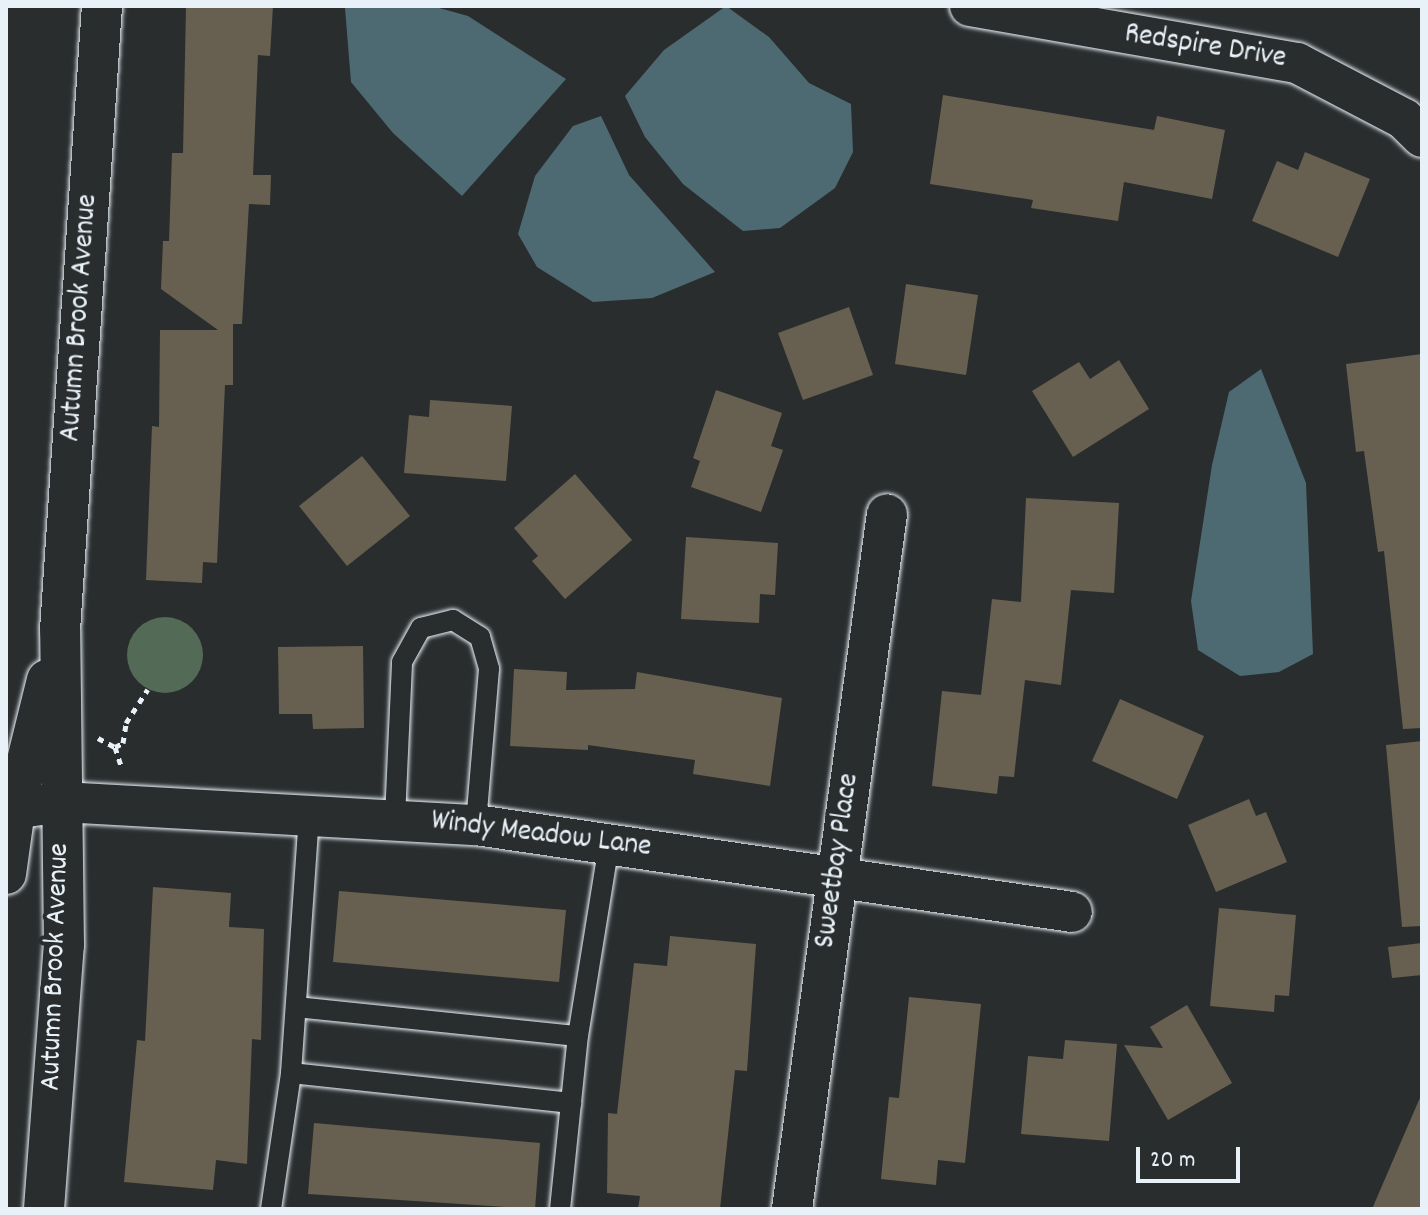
<!DOCTYPE html>
<style>
body{margin:0}
#map{position:relative;width:1428px;height:1215px;overflow:hidden;background:#2a2d2e;font-family:Dekko,sans-serif}
div>[style]{position:absolute}
.green>*{inset:0;background:#536a56}
.round{border-radius:50%}
.water>*{inset:0;background:#4d6a72}
.building>*{inset:0;background:#676050}
.path>*{height:5px;margin-top:-2.5px;transform-origin:0;background:repeating-linear-gradient(90deg,#e8f1f8 0 6px,transparent 0 12px)}
.roads{filter:drop-shadow(0 0 2px #e8f1f8) drop-shadow(0 0 2px #e8f1f8)}
.service>*{height:20px;margin:-10px;padding:0 10px;transform-origin:10px;border-radius:10px;background:#2a2d2e}
.minor>*{height:40px;margin:-20px;padding:0 20px;transform-origin:20px;border-radius:20px;background:#2a2d2e}
span{translate:-50% -50%;white-space:nowrap;text-align:center;line-height:1.15;-webkit-text-stroke:8px #2a2d2e;paint-order:stroke}
.street-label{font-size:30px;color:#e8f1f8}
.frame{position:absolute;inset:0;border:8px solid #e8f1f8;pointer-events:none}
.scale{position:absolute;left:1136px;top:1147px;width:104px;height:36px;box-sizing:border-box;border:4px solid #e8f1f8;border-top:0;padding-left:10px;font-size:24px;line-height:28px;white-space:nowrap;color:#e8f1f8;-webkit-text-stroke:6px #2a2d2e;paint-order:stroke}
</style>
<div id="map">
<div class="green">
<i class="round" style="left:127px;top:617px;width:76px;height:76px"></i>
</div>
<div class="water">
<i style="clip-path:polygon(352px 6px,432px 6px,468px 16px,566px 79px,462px 196px,393px 133px,351px 82px,345px 8px)"></i>
<i style="clip-path:polygon(726px 6px,769px 37px,809px 83px,851px 104px,853px 152px,835px 188px,780px 228px,743px 231px,683px 184px,645px 137px,625px 96px,664px 50px)"></i>
<i style="clip-path:polygon(601px 116px,629px 175px,715px 272px,652px 298px,593px 302px,537px 267px,518px 234px,535px 176px,573px 126px)"></i>
<i style="clip-path:polygon(1261px 369px,1306px 483px,1313px 654px,1279px 672px,1240px 676px,1198px 650px,1191px 601px,1212px 465px,1229px 392px)"></i>
</div>
<div class="building">
<i style="clip-path:polygon(186px 6px,273px 6px,270px 56px,258px 55px,253px 175px,271px 175px,270px 205px,249px 204px,242px 324px,233px 324px,233px 385px,225px 385px,217px 563px,203px 562px,202px 583px,146px 580px,152px 426px,159px 427px,160px 330px,218px 330px,161px 289px,163px 241px,169px 241px,172px 153px,183px 153px)"></i>
<i style="clip-path:polygon(943px 95px,1154px 130px,1157px 116px,1225px 130px,1212px 199px,1124px 182px,1118px 221px,1031px 208px,1033px 200px,930px 184px)"></i>
<i style="clip-path:polygon(1305px 152px,1370px 179px,1338px 257px,1252px 221px,1277px 161px,1298px 170px)"></i>
<i style="clip-path:polygon(906px 284px,978px 295px,966px 375px,895px 364px)"></i>
<i style="clip-path:polygon(849px 307px,873px 375px,803px 400px,778px 333px)"></i>
<i style="clip-path:polygon(1422px 354px,1422px 728px,1403px 729px,1384px 551px,1378px 552px,1364px 451px,1356px 452px,1346px 364px)"></i>
<i style="clip-path:polygon(1119px 360px,1149px 409px,1073px 457px,1032px 391px,1079px 362px,1090px 379px)"></i>
<i style="clip-path:polygon(716px 390px,782px 413px,771px 446px,783px 450px,761px 512px,691px 487px,700px 461px,693px 458px)"></i>
<i style="clip-path:polygon(430px 400px,512px 406px,506px 481px,404px 473px,409px 415px,429px 417px)"></i>
<i style="clip-path:polygon(362px 456px,410px 516px,347px 566px,299px 506px)"></i>
<i style="clip-path:polygon(575px 474px,632px 540px,565px 599px,532px 561px,538px 556px,514px 528px)"></i>
<i style="clip-path:polygon(1026px 498px,1119px 503px,1114px 593px,1071px 590px,1061px 685px,1025px 680px,1014px 777px,999px 776px,997px 794px,932px 786px,942px 691px,981px 695px,992px 599px,1021px 602px)"></i>
<i style="clip-path:polygon(686px 537px,778px 543px,775px 595px,760px 594px,759px 623px,681px 619px)"></i>
<i style="clip-path:polygon(363px 646px,364px 728px,313px 729px,312px 714px,279px 714px,278px 647px)"></i>
<i style="clip-path:polygon(514px 669px,567px 672px,566px 690px,635px 689px,637px 672px,782px 698px,770px 786px,693px 774px,695px 760px,588px 745px,588px 750px,510px 746px)"></i>
<i style="clip-path:polygon(1120px 699px,1204px 736px,1177px 799px,1092px 761px)"></i>
<i style="clip-path:polygon(1422px 741px,1422px 926px,1402px 927px,1386px 745px)"></i>
<i style="clip-path:polygon(1249px 799px,1256px 816px,1266px 812px,1287px 862px,1216px 892px,1188px 825px)"></i>
<i style="clip-path:polygon(153px 887px,231px 893px,229px 927px,264px 929px,261px 1040px,252px 1039px,247px 1164px,216px 1160px,213px 1190px,124px 1182px,137px 1040px,145px 1041px)"></i>
<i style="clip-path:polygon(339px 891px,566px 910px,559px 982px,333px 962px)"></i>
<i style="clip-path:polygon(1219px 908px,1296px 915px,1289px 996px,1275px 995px,1274px 1012px,1210px 1006px)"></i>
<i style="clip-path:polygon(670px 936px,756px 944px,747px 1071px,735px 1070px,720px 1209px,638px 1209px,640px 1196px,607px 1193px,608px 1113px,617px 1114px,634px 963px,667px 966px)"></i>
<i style="clip-path:polygon(1422px 943px,1422px 975px,1392px 978px,1388px 947px)"></i>
<i style="clip-path:polygon(909px 997px,981px 1004px,965px 1163px,938px 1160px,936px 1185px,881px 1179px,889px 1097px,899px 1098px)"></i>
<i style="clip-path:polygon(1187px 1005px,1232px 1083px,1168px 1120px,1124px 1045px,1163px 1048px,1150px 1027px)"></i>
<i style="clip-path:polygon(1065px 1040px,1117px 1044px,1109px 1141px,1021px 1134px,1028px 1056px,1063px 1059px)"></i>
<i style="clip-path:polygon(1422px 1093px,1422px 1209px,1372px 1209px)"></i>
<i style="clip-path:polygon(314px 1123px,540px 1143px,535px 1209px,308px 1194px)"></i>
</div>
<div class="path">
<i style="left:98px;top:738px;width:19px;rotate:28deg"></i>
<i style="left:115px;top:747px;width:22px;rotate:72deg"></i>
<i style="left:115px;top:747px;width:9px;rotate:-27deg"></i>
<i style="left:123px;top:743px;width:20px;rotate:-81deg"></i>
<i style="left:126px;top:723px;width:40px;rotate:-57.1deg"></i>
</div>
<div class="roads">
<div class="service">
<i style="left:395px;top:818px;width:156px;rotate:-87.4deg"></i>
<i style="left:402px;top:662px;width:39px;rotate:-61deg"></i>
<i style="left:421px;top:628px;width:33px;rotate:-14deg"></i>
<i style="left:453px;top:620px;width:32px;rotate:32deg"></i>
<i style="left:480px;top:637px;width:33px;rotate:74deg"></i>
<i style="left:489px;top:669px;width:157px;rotate:94.8deg"></i>
<i style="left:296px;top:1007px;width:283px;rotate:5.9deg"></i>
<i style="left:291px;top:1073px;width:282px;rotate:6.1deg"></i>
<i style="left:271px;top:1209px;width:137px;rotate:-81.6deg"></i>
<i style="left:291px;top:1073px;width:260px;rotate:-86deg"></i>
<i style="left:560px;top:1209px;width:174px;rotate:-84.1deg"></i>
<i style="left:578px;top:1036px;width:194px;rotate:-80.8deg"></i>
</div>
<div class="minor">
<i style="left:970px;top:6px;width:332px;rotate:9.9deg"></i>
<i style="left:1297px;top:63px;width:121px;rotate:27.6deg"></i>
<i style="left:1404px;top:119px;width:25px;rotate:45deg"></i>
<i style="left:6px;top:810px;width:57px;rotate:-8.1deg"></i>
<i style="left:62px;top:802px;width:415px;rotate:3.2deg"></i>
<i style="left:476px;top:825px;width:602px;rotate:8.3deg"></i>
<i style="left:6px;top:874px;width:66px;rotate:-82.1deg"></i>
<i style="left:15px;top:809px;width:133px;rotate:-76.1deg"></i>
<i style="left:44px;top:1209px;width:265px;rotate:-85.7deg"></i>
<i style="left:64px;top:945px;width:315px;rotate:-90.7deg"></i>
<i style="left:60px;top:630px;width:625px;rotate:-86.15deg"></i>
<i style="left:792px;top:1209px;width:701px;rotate:-82.22deg"></i>
</div>
</div>
<div class="street-label">
<span style="left:1205px;top:48px;rotate:9deg">Redspire Drive</span>
<span style="left:81px;top:318px;rotate:-86deg">Autumn Brook Avenue</span>
<span style="left:541px;top:836px;rotate:7deg">Windy Meadow Lane</span>
<span style="left:839px;top:861px;rotate:-82deg">Sweetbay Place</span>
<span style="left:57px;top:967px;rotate:-88deg">Autumn Brook Avenue</span>
</div>
<div class="frame"></div>
<div class="scale">20 m</div>
</div>
